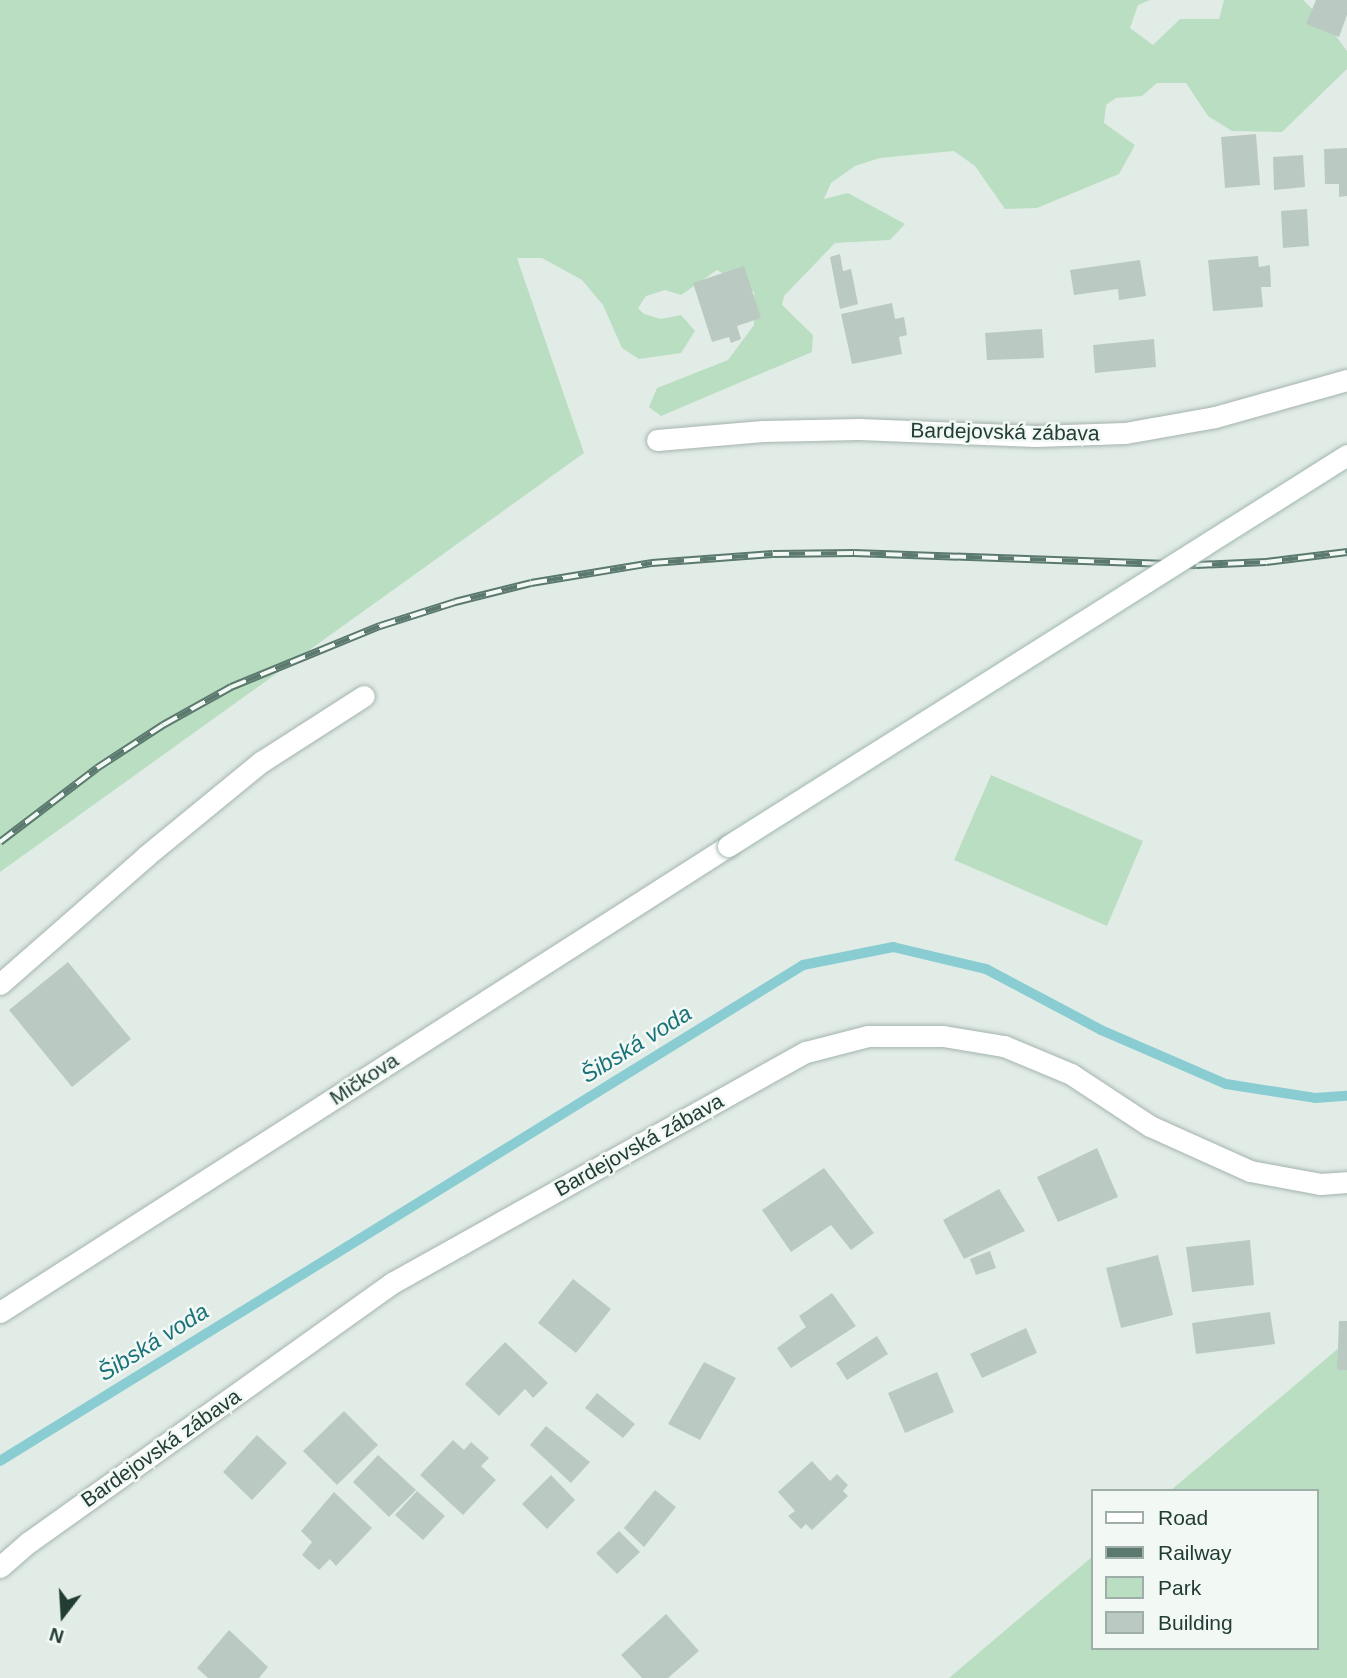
<!DOCTYPE html>
<meta charset="utf-8">
<style>
body{margin:0}
#map{position:relative;width:1347px;height:1678px;overflow:hidden;background:#e2ece7;font-family:Helvetica,sans-serif}
div>[style]{position:absolute}
.green>*{inset:0;background:#badec1}
.stream>*{height:10px;margin:-5px;padding:0 5px;transform-origin:5px;border-radius:5px;background:#89ccd2}
.building>*{inset:0;background:#bacac2}
.roads{filter:drop-shadow(0 0 2px #a5b4ae) drop-shadow(0 0 2px #a5b4ae)}
.street>*{height:21px;margin:-10.5px;padding:0 10.5px;transform-origin:10.5px;border-radius:10.5px;background:#fff}
.secondary>*{height:21px;margin:-10.5px;padding:0 10.5px;transform-origin:10.5px;border-radius:10.5px;background:#fff}
.rail>*{height:8px;margin-top:-4px;transform-origin:0;background:repeating-linear-gradient(90deg,#f2f9f5 0 16px,#5c796f 0 32px);box-sizing:border-box;border-block:2px solid #5c796f}
.bridges{filter:drop-shadow(0 0 2px #a0b8ae) drop-shadow(0 0 2px #a0b8ae)}
.secondary-bridge>*{height:21px;margin:-10.5px;padding:0 10.5px;transform-origin:10.5px;border-radius:10.5px;background:#fff}
span{translate:-50% -50%;white-space:nowrap;text-align:center;line-height:1.15;-webkit-text-stroke:5px #f2f9f5;paint-order:stroke}
.street-label{font-size:21px;color:#223d34}
.water-label{font-size:23px;color:#1b727a;font-style:italic}
.legend{position:absolute;left:1091px;top:1489px;width:228px;height:161px;box-sizing:border-box;background:#f2f9f5;border:2px solid #9faea8;margin:0;padding:9px 12px;list-style:none;font-size:21px;color:#223d34}
.legend li{display:flex;align-items:center;gap:14px;height:35px}
.legend b{width:35px;border:2px solid #9faea8}
.north{position:absolute;left:28px;top:1580px;width:70px;height:70px;-webkit-text-stroke:5px #f2f9f5;paint-order:stroke;rotate:197deg;font-size:19px;font-weight:700;line-height:28px;text-align:center;color:#223d34}
.north::after{content:'';display:block;margin:auto;width:24px;height:32px;background:#223d34;clip-path:polygon(50% 0,100% 100%,50% 72%,0 100%)}
</style>
<div id="map">
<div class="green">
<i style="clip-path:polygon(0 0,1150px 0,1138px 5px,1130px 28px,1153px 45px,1180px 19px,1219px 19px,1224px 0,1303px 0,1324px 20px,1347px 51px,1347px 69px,1282px 132px,1232px 131px,1208px 116px,1186px 83px,1157px 83px,1142px 96px,1116px 98px,1106px 105px,1104px 123px,1135px 145px,1119px 174px,1037px 208px,1005px 209px,975px 166px,954px 151px,880px 158px,855px 166px,831px 183px,824px 199px,848px 193px,905px 224px,890px 240px,835px 243px,784px 296px,782px 305px,813px 335px,812px 352px,661px 416px,649px 407px,657px 388px,728px 360px,754px 325px,754px 292px,717px 270px,681px 295px,665px 290px,646px 296px,638px 308px,644px 314px,661px 319px,681px 315px,695px 331px,681px 353px,639px 359px,622px 348px,603px 305px,582px 280px,542px 258px,517px 258px,584px 453px,0 872px)"></i>
<i style="clip-path:polygon(991px 775px,1143px 841px,1107px 926px,954px 860px)"></i>
<i style="clip-path:polygon(1347px 1341px,1347px 1678px,949px 1678px,1093px 1556px,1093px 1648px,1317px 1648px,1317px 1491px,1170px 1491px)"></i>
</div>
<div class="stream">
<i style="left:0;top:1461px;width:944px;rotate:-31.7deg"></i>
<i style="left:803px;top:965px;width:92px;rotate:-11.3deg"></i>
<i style="left:893px;top:947px;width:96px;rotate:13.3deg"></i>
<i style="left:986px;top:969px;width:130px;rotate:27.9deg"></i>
<i style="left:1101px;top:1030px;width:136px;rotate:23.4deg"></i>
<i style="left:1226px;top:1084px;width:90px;rotate:8.9deg"></i>
<i style="left:1315px;top:1098px;width:32px;rotate:-4deg"></i>
</div>
<div class="building">
<i style="clip-path:polygon(1316px 0,1347px 0,1347px 15px,1339px 37px,1306px 24px)"></i>
<i style="clip-path:polygon(1256px 134px,1260px 185px,1225px 188px,1221px 137px)"></i>
<i style="clip-path:polygon(1347px 148px,1347px 196px,1339px 197px,1339px 184px,1325px 184px,1324px 149px)"></i>
<i style="clip-path:polygon(1303px 155px,1305px 187px,1274px 190px,1273px 157px)"></i>
<i style="clip-path:polygon(1307px 209px,1309px 246px,1283px 248px,1281px 211px)"></i>
<i style="clip-path:polygon(840px 254px,843px 271px,851px 269px,858px 304px,840px 309px,830px 257px)"></i>
<i style="clip-path:polygon(1258px 256px,1259px 267px,1270px 265px,1271px 287px,1261px 287px,1263px 307px,1213px 311px,1208px 260px)"></i>
<i style="clip-path:polygon(1140px 260px,1146px 296px,1119px 300px,1118px 289px,1074px 295px,1070px 270px)"></i>
<i style="clip-path:polygon(744px 266px,761px 318px,737px 326px,741px 339px,731px 343px,729px 337px,712px 342px,693px 283px)"></i>
<i style="clip-path:polygon(892px 303px,895px 319px,904px 317px,907px 335px,899px 337px,902px 354px,852px 364px,841px 314px)"></i>
<i style="clip-path:polygon(1042px 329px,1044px 358px,987px 360px,985px 333px)"></i>
<i style="clip-path:polygon(1154px 339px,1156px 367px,1095px 373px,1093px 345px)"></i>
<i style="clip-path:polygon(68px 962px,131px 1039px,72px 1087px,9px 1010px)"></i>
<i style="clip-path:polygon(1097px 1148px,1118px 1197px,1058px 1222px,1037px 1177px)"></i>
<i style="clip-path:polygon(824px 1168px,874px 1233px,851px 1250px,831px 1225px,791px 1252px,762px 1210px)"></i>
<i style="clip-path:polygon(999px 1189px,1025px 1231px,964px 1259px,943px 1220px)"></i>
<i style="clip-path:polygon(1250px 1240px,1254px 1285px,1192px 1292px,1186px 1247px)"></i>
<i style="clip-path:polygon(990px 1251px,996px 1268px,976px 1275px,970px 1259px)"></i>
<i style="clip-path:polygon(1158px 1255px,1173px 1315px,1121px 1328px,1106px 1268px)"></i>
<i style="clip-path:polygon(573px 1279px,611px 1309px,576px 1353px,538px 1323px)"></i>
<i style="clip-path:polygon(832px 1293px,856px 1326px,791px 1368px,777px 1348px,806px 1327px,799px 1316px)"></i>
<i style="clip-path:polygon(1270px 1312px,1275px 1344px,1196px 1354px,1192px 1323px)"></i>
<i style="clip-path:polygon(1339px 1321px,1347px 1321px,1347px 1370px,1337px 1370px)"></i>
<i style="clip-path:polygon(1026px 1328px,1037px 1353px,982px 1378px,970px 1354px)"></i>
<i style="clip-path:polygon(877px 1336px,888px 1354px,847px 1380px,836px 1363px)"></i>
<i style="clip-path:polygon(505px 1342px,548px 1383px,533px 1398px,525px 1389px,499px 1416px,465px 1384px)"></i>
<i style="clip-path:polygon(704px 1362px,736px 1378px,700px 1440px,668px 1424px)"></i>
<i style="clip-path:polygon(937px 1372px,954px 1412px,905px 1433px,888px 1393px)"></i>
<i style="clip-path:polygon(597px 1393px,635px 1424px,623px 1438px,585px 1408px)"></i>
<i style="clip-path:polygon(344px 1411px,378px 1445px,337px 1485px,303px 1451px)"></i>
<i style="clip-path:polygon(546px 1426px,590px 1462px,571px 1483px,530px 1445px)"></i>
<i style="clip-path:polygon(257px 1435px,287px 1463px,252px 1500px,223px 1472px)"></i>
<i style="clip-path:polygon(453px 1440px,464px 1450px,471px 1442px,489px 1458px,481px 1466px,496px 1480px,463px 1515px,420px 1475px)"></i>
<i style="clip-path:polygon(378px 1455px,416px 1490px,389px 1517px,353px 1482px)"></i>
<i style="clip-path:polygon(812px 1461px,830px 1481px,837px 1474px,848px 1485px,843px 1491px,848px 1496px,812px 1530px,806px 1524px,801px 1529px,788px 1516px,795px 1511px,778px 1492px)"></i>
<i style="clip-path:polygon(551px 1475px,575px 1500px,547px 1529px,522px 1504px)"></i>
<i style="clip-path:polygon(655px 1490px,676px 1507px,644px 1547px,624px 1528px)"></i>
<i style="clip-path:polygon(417px 1491px,445px 1516px,423px 1540px,395px 1515px)"></i>
<i style="clip-path:polygon(334px 1492px,372px 1528px,336px 1566px,330px 1559px,319px 1570px,302px 1555px,312px 1542px,301px 1531px)"></i>
<i style="clip-path:polygon(619px 1531px,640px 1552px,617px 1574px,596px 1553px)"></i>
<i style="clip-path:polygon(666px 1614px,699px 1651px,668px 1678px,642px 1678px,621px 1655px)"></i>
<i style="clip-path:polygon(229px 1630px,268px 1667px,259px 1678px,208px 1678px,197px 1668px)"></i>
</div>
<div class="roads">
<div class="street">
<i style="left:657px;top:440px;width:106px;rotate:-4.9deg"></i>
<i style="left:763px;top:431px;width:96px;rotate:-1.2deg"></i>
<i style="left:859px;top:429px;width:177px;rotate:2.3deg"></i>
<i style="left:1036px;top:436px;width:89px;rotate:-1.9deg"></i>
<i style="left:1125px;top:433px;width:91px;rotate:-10.1deg"></i>
<i style="left:1215px;top:417px;width:137px;rotate:-15.7deg"></i>
<i style="left:0;top:984px;width:194px;rotate:-41.2deg"></i>
<i style="left:146px;top:856px;width:149px;rotate:-39.3deg"></i>
<i style="left:261px;top:762px;width:122px;rotate:-32.7deg"></i>
<i style="left:0;top:1567px;width:38px;rotate:-41deg"></i>
<i style="left:29px;top:1542px;width:446px;rotate:-35.5deg"></i>
<i style="left:392px;top:1283px;width:474px;rotate:-29.2deg"></i>
<i style="left:806px;top:1052px;width:64px;rotate:-14.5deg"></i>
<i style="left:868px;top:1036px;width:75px"></i>
<i style="left:943px;top:1036px;width:62px;rotate:9.3deg"></i>
<i style="left:1004px;top:1046px;width:73px;rotate:22.7deg"></i>
<i style="left:1071px;top:1074px;width:95px;rotate:33.4deg"></i>
<i style="left:1150px;top:1126px;width:110px;rotate:24.2deg"></i>
<i style="left:1250px;top:1171px;width:71px;rotate:10.5deg"></i>
<i style="left:1320px;top:1184px;width:27px;rotate:-4deg"></i>
</div>
<div class="secondary">
<i style="left:0;top:1312px;width:864px;rotate:-32.62deg"></i>
</div>
</div>
<div class="rail">
<i style="left:0;top:842px;width:122px;rotate:-37.3deg"></i>
<i style="left:97px;top:768px;width:79px;rotate:-33.1deg"></i>
<i style="left:163px;top:725px;width:78px;rotate:-29.2deg"></i>
<i style="left:231px;top:687px;width:161px;rotate:-22.3deg"></i>
<i style="left:380px;top:626px;width:79px;rotate:-17.7deg"></i>
<i style="left:455px;top:602px;width:78px;rotate:-14deg"></i>
<i style="left:531px;top:583px;width:123px;rotate:-9.4deg"></i>
<i style="left:652px;top:563px;width:121px;rotate:-4.3deg"></i>
<i style="left:773px;top:554px;width:81px;rotate:-0.7deg"></i>
<i style="left:854px;top:553px;width:342px;rotate:2deg"></i>
<i style="left:1196px;top:565px;width:70px;rotate:-2.5deg"></i>
<i style="left:1266px;top:562px;width:82px;rotate:-7deg"></i>
</div>
<div class="bridges">
<div class="secondary-bridge">
<i style="left:728px;top:846px;width:732px;rotate:-32.28deg"></i>
</div>
</div>
<div class="street-label">
<span style="left:1005px;top:432px;rotate:1deg">Bardejovská zábava</span>
<span style="left:364px;top:1079px;rotate:-33deg">Mičkova</span>
<span style="left:639px;top:1145px;rotate:-29deg">Bardejovská zábava</span>
<span style="left:161px;top:1448px;rotate:-35deg">Bardejovská zábava</span>
</div>
<div class="water-label">
<span style="left:636px;top:1044px;rotate:-32deg">Šibská voda</span>
<span style="left:153px;top:1342px;rotate:-32deg">Šibská voda</span>
</div>
<ul class="legend">
<li><b style="height:9px;background:#fff"></b>Road</li>
<li><b style="height:9px;background:#5c796f"></b>Railway</li>
<li><b style="height:19px;background:#badec1"></b>Park</li>
<li><b style="height:19px;background:#bacac2"></b>Building</li>
</ul>
<div class="north">N</div>
</div>
